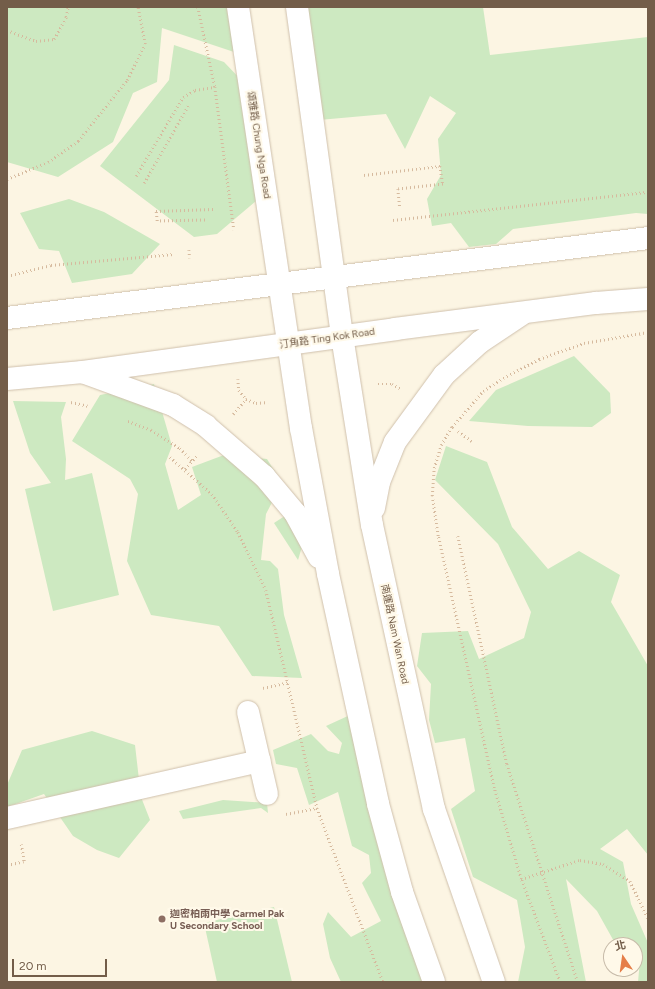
<!DOCTYPE html>
<meta charset="utf-8">
<style>
body{margin:0}
#map{position:relative;width:655px;height:989px;overflow:hidden;background:#fcf5e3;font-family:Figtree,"Noto Sans TC",sans-serif}
div>[style]{position:absolute}
.green>*{inset:0;background:#cde9c1}
.path>*{height:2.5px;margin-top:-1.25px;transform-origin:0;background:repeating-linear-gradient(90deg,#d6ba9e 0 1px,transparent 0 4px)}
.roads{filter:drop-shadow(0 0 1px #cfc0ac) drop-shadow(0 0 1px #cfc0ac)}
.street>*{height:22px;margin:-11px;padding:0 11px;transform-origin:11px;border-radius:11px;background:#fff}
.secondary>*{height:22px;margin:-11px;padding:0 11px;transform-origin:11px;border-radius:11px;background:#fff}
.dots>*{width:11px;height:11px;translate:-50% -50%;box-sizing:border-box;border:2px solid #fff9e9;border-radius:50%}
span{translate:-50% -50%;white-space:nowrap;text-align:center;line-height:1.15;-webkit-text-stroke:4px #fff9e9;paint-order:stroke}
.street-label{font-size:10px;color:#735d49}
.education-label{font-size:10px;color:#785e54;font-weight:700}
.left{translate:0 -50%;text-align:left}
.frame{position:absolute;inset:0;border:8px solid #735d49;pointer-events:none}
.north{position:absolute;left:603px;top:937px;width:40px;height:40px;box-sizing:border-box;background:#fff9e9;border:1px solid #c7bba9;border-radius:50%;rotate:347deg;font-size:11px;font-weight:700;line-height:16px;text-align:center;color:#735d49}
.north::after{content:'';display:block;margin:auto;width:14px;height:18px;background:#e57e48;clip-path:polygon(50% 0,100% 100%,50% 72%,0 100%)}
.scale{position:absolute;left:12px;top:959px;width:95px;height:18px;box-sizing:border-box;border:2px solid #735d49;border-top:0;padding-left:5px;font-size:12px;line-height:14px;white-space:nowrap;color:#735d49;-webkit-text-stroke:3px #fff9e9;paint-order:stroke}
</style>
<div id="map">
<div class="green">
<i style="clip-path:polygon(7px 7px,232px 7px,237px 53px,162px 28px,157px 82px,133px 93px,113px 142px,58px 177px,7px 162px)"></i>
<i style="clip-path:polygon(307px 7px,483px 7px,490px 55px,648px 37px,648px 214px,636px 213px,513px 229px,496px 244px,469px 247px,451px 223px,432px 226px,427px 199px,441px 175px,438px 139px,456px 113px,430px 96px,405px 149px,386px 114px,319px 120px)"></i>
<i style="clip-path:polygon(174px 45px,224px 62px,246px 85px,263px 195px,217px 234px,194px 237px,100px 166px,169px 80px)"></i>
<i style="clip-path:polygon(69px 199px,104px 212px,160px 244px,132px 274px,72px 283px,59px 251px,39px 249px,20px 213px)"></i>
<i style="clip-path:polygon(574px 356px,610px 393px,611px 413px,592px 427px,528px 426px,469px 421px,496px 390px)"></i>
<i style="clip-path:polygon(154px 384px,172px 446px,165px 464px,178px 510px,201px 495px,192px 467px,224px 455px,267px 459px,282px 483px,266px 514px,261px 560px,270px 561px,278px 569px,284px 615px,302px 678px,252px 676px,219px 626px,151px 615px,127px 561px,138px 494px,130px 479px,72px 441px,100px 395px)"></i>
<i style="clip-path:polygon(13px 401px,66px 402px,61px 417px,66px 459px,65px 480px,92px 473px,119px 595px,53px 611px,25px 489px,51px 483px,30px 453px)"></i>
<i style="clip-path:polygon(446px 446px,487px 462px,512px 527px,548px 569px,579px 551px,620px 575px,611px 602px,648px 666px,648px 855px,627px 829px,600px 849px,623px 862px,631px 904px,648px 943px,648px 982px,638px 982px,640px 960px,635px 957px,635px 945px,616px 945px,597px 911px,566px 879px,586px 982px,518px 982px,525px 947px,517px 900px,473px 877px,451px 809px,475px 791px,465px 738px,435px 743px,429px 720px,431px 684px,417px 666px,422px 633px,468px 631px,479px 659px,524px 638px,531px 612px,498px 544px,435px 480px)"></i>
<i style="clip-path:polygon(300px 506px,309px 524px,298px 560px,274px 523px)"></i>
<i style="clip-path:polygon(350px 715px,426px 982px,341px 982px,330px 958px,323px 924px,328px 912px,351px 937px,381px 921px,362px 883px,371px 873px,369px 855px,352px 846px,338px 792px,309px 805px,297px 768px,276px 764px,273px 750px,311px 734px,328px 751px,339px 754px,342px 743px,326px 726px)"></i>
<i style="clip-path:polygon(92px 731px,135px 745px,141px 797px,150px 820px,119px 858px,97px 850px,73px 836px,44px 794px,7px 807px,7px 785px,22px 750px)"></i>
<i style="clip-path:polygon(223px 800px,267px 803px,268px 813px,261px 808px,183px 819px,179px 811px)"></i>
<i style="clip-path:polygon(274px 907px,292px 982px,217px 982px,204px 923px)"></i>
</div>
<div class="path">
<i style="left:198px;top:7px;width:82px;rotate:78deg"></i>
<i style="left:215px;top:87px;width:144px;rotate:82.4deg"></i>
<i style="left:7px;top:30px;width:31px;rotate:21deg"></i>
<i style="left:36px;top:41px;width:18px;rotate:-6deg"></i>
<i style="left:54px;top:39px;width:25px;rotate:-61deg"></i>
<i style="left:66px;top:17px;width:10px;rotate:-79deg"></i>
<i style="left:364px;top:175px;width:77px;rotate:-6.8deg"></i>
<i style="left:440px;top:166px;width:18px;rotate:81deg"></i>
<i style="left:443px;top:184px;width:45px;rotate:173.7deg"></i>
<i style="left:398px;top:189px;width:19px;rotate:84deg"></i>
<i style="left:136px;top:176px;width:92px;rotate:-59.3deg"></i>
<i style="left:183px;top:97px;width:14px;rotate:-30deg"></i>
<i style="left:195px;top:90px;width:20px;rotate:-9deg"></i>
<i style="left:7px;top:179px;width:44px;rotate:-22.5deg"></i>
<i style="left:48px;top:162px;width:37px;rotate:-35deg"></i>
<i style="left:78px;top:141px;width:78px;rotate:-51.2deg"></i>
<i style="left:127px;top:80px;width:40px;rotate:-63.4deg"></i>
<i style="left:145px;top:44px;width:38px;rotate:-101deg"></i>
<i style="left:144px;top:183px;width:89px;rotate:-60.3deg"></i>
<i style="left:205px;top:220px;width:48px;rotate:178.8deg"></i>
<i style="left:157px;top:221px;width:10px;rotate:-96deg"></i>
<i style="left:156px;top:211px;width:57px;rotate:-2deg"></i>
<i style="left:393px;top:220px;width:257px;rotate:-6.3deg"></i>
<i style="left:189px;top:250px;width:8px;rotate:83deg"></i>
<i style="left:7px;top:276px;width:45px;rotate:-14deg"></i>
<i style="left:51px;top:265px;width:123px;rotate:-5.1deg"></i>
<i style="left:238px;top:379px;width:11px;rotate:85deg"></i>
<i style="left:239px;top:390px;width:11px;rotate:52deg"></i>
<i style="left:246px;top:399px;width:11px;rotate:22deg"></i>
<i style="left:256px;top:403px;width:12px;rotate:-5deg"></i>
<i style="left:378px;top:384px;width:14px"></i>
<i style="left:392px;top:384px;width:9px;rotate:27deg"></i>
<i style="left:71px;top:402px;width:17px;rotate:13deg"></i>
<i style="left:233px;top:414px;width:20px;rotate:-49deg"></i>
<i style="left:128px;top:421px;width:25px;rotate:21deg"></i>
<i style="left:151px;top:430px;width:34px;rotate:32deg"></i>
<i style="left:180px;top:448px;width:18px;rotate:47deg"></i>
<i style="left:458px;top:431px;width:17px;rotate:36deg"></i>
<i style="left:170px;top:457px;width:56px;rotate:41.4deg"></i>
<i style="left:212px;top:494px;width:46px;rotate:55.6deg"></i>
<i style="left:238px;top:532px;width:64px;rotate:64.2deg"></i>
<i style="left:266px;top:590px;width:224px;rotate:76.8deg"></i>
<i style="left:317px;top:808px;width:186px;rotate:69.2deg"></i>
<i style="left:185px;top:469px;width:18px;rotate:-49deg"></i>
<i style="left:458px;top:536px;width:233px;rotate:77.9deg"></i>
<i style="left:507px;top:764px;width:229px;rotate:72deg"></i>
<i style="left:263px;top:688px;width:26px;rotate:-13deg"></i>
<i style="left:286px;top:814px;width:32px;rotate:-11deg"></i>
<i style="left:7px;top:865px;width:17px;rotate:-13deg"></i>
<i style="left:24px;top:861px;width:17px;rotate:-100deg"></i>
<i style="left:521px;top:879px;width:62px;rotate:-17.9deg"></i>
<i style="left:580px;top:860px;width:23px;rotate:10deg"></i>
<i style="left:603px;top:864px;width:32px;rotate:32deg"></i>
<i style="left:630px;top:881px;width:41px;rotate:64.1deg"></i>
<i style="left:560px;top:982px;width:110px;rotate:-110.7deg"></i>
<i style="left:521px;top:879px;width:95px;rotate:-106.5deg"></i>
<i style="left:494px;top:788px;width:258px;rotate:-102.5deg"></i>
<i style="left:438px;top:536px;width:40px;rotate:-98.5deg"></i>
<i style="left:432px;top:496px;width:28px;rotate:-86deg"></i>
<i style="left:434px;top:468px;width:24px;rotate:-73deg"></i>
<i style="left:441px;top:445px;width:21px;rotate:-59deg"></i>
<i style="left:452px;top:427px;width:48px;rotate:-49.3deg"></i>
<i style="left:483px;top:391px;width:24px;rotate:-33deg"></i>
<i style="left:503px;top:378px;width:41px;rotate:-27.8deg"></i>
<i style="left:539px;top:359px;width:48px;rotate:-19.6deg"></i>
<i style="left:584px;top:343px;width:65px;rotate:-9.8deg"></i>
</div>
<div class="roads">
<div class="street">
<i style="left:248px;top:712px;width:84px;rotate:77deg"></i>
<i style="left:7px;top:818px;width:259px;rotate:-12.7deg"></i>
</div>
<div class="secondary">
<i style="left:238px;top:7px;width:426px;rotate:81.5deg"></i>
<i style="left:301px;top:428px;width:148px;rotate:79.5deg"></i>
<i style="left:328px;top:574px;width:235px;rotate:77.7deg"></i>
<i style="left:378px;top:804px;width:91px;rotate:74.7deg"></i>
<i style="left:402px;top:892px;width:96px;rotate:70.4deg"></i>
<i style="left:297px;top:7px;width:332px;rotate:82.2deg"></i>
<i style="left:342px;top:336px;width:191px;rotate:81deg"></i>
<i style="left:372px;top:525px;width:291px;rotate:77.7deg"></i>
<i style="left:434px;top:809px;width:183px;rotate:70.9deg"></i>
<i style="left:7px;top:318px;width:646px;rotate:-7.11deg"></i>
<i style="left:85px;top:373px;width:94px;rotate:20deg"></i>
<i style="left:173px;top:405px;width:39px;rotate:32deg"></i>
<i style="left:206px;top:426px;width:77px;rotate:40.8deg"></i>
<i style="left:264px;top:476px;width:48px;rotate:50deg"></i>
<i style="left:295px;top:513px;width:50px;rotate:61.4deg"></i>
<i style="left:7px;top:379px;width:76px;rotate:-5.3deg"></i>
<i style="left:83px;top:372px;width:315px;rotate:-7.8deg"></i>
<i style="left:395px;top:329px;width:203px;rotate:-7.4deg"></i>
<i style="left:596px;top:303px;width:52px;rotate:-4.4deg"></i>
<i style="left:374px;top:508px;width:26px;rotate:-79deg"></i>
<i style="left:379px;top:482px;width:43px;rotate:-68.2deg"></i>
<i style="left:395px;top:442px;width:83px;rotate:-53.8deg"></i>
<i style="left:444px;top:375px;width:49px;rotate:-42.5deg"></i>
<i style="left:480px;top:342px;width:50px;rotate:-33.7deg"></i>
</div>
</div>
<div class="dots">
<i style="left:162px;top:919px;background:#8d6e63"></i>
</div>
<div class="street-label">
<span style="left:259px;top:145px;rotate:81deg">頌雅路 Chung Nga Road</span>
<span style="left:327px;top:338px;rotate:-8deg">汀角路 Ting Kok Road</span>
<span style="left:395px;top:634px;rotate:78deg">南運路 Nam Wan Road</span>
</div>
<div class="education-label">
<span class="left" style="left:170px;top:919px">迦密柏雨中學 Carmel Pak<br>U Secondary School</span>
</div>
<div class="frame"></div>
<div class="north">北</div>
<div class="scale">20 m</div>
</div>
